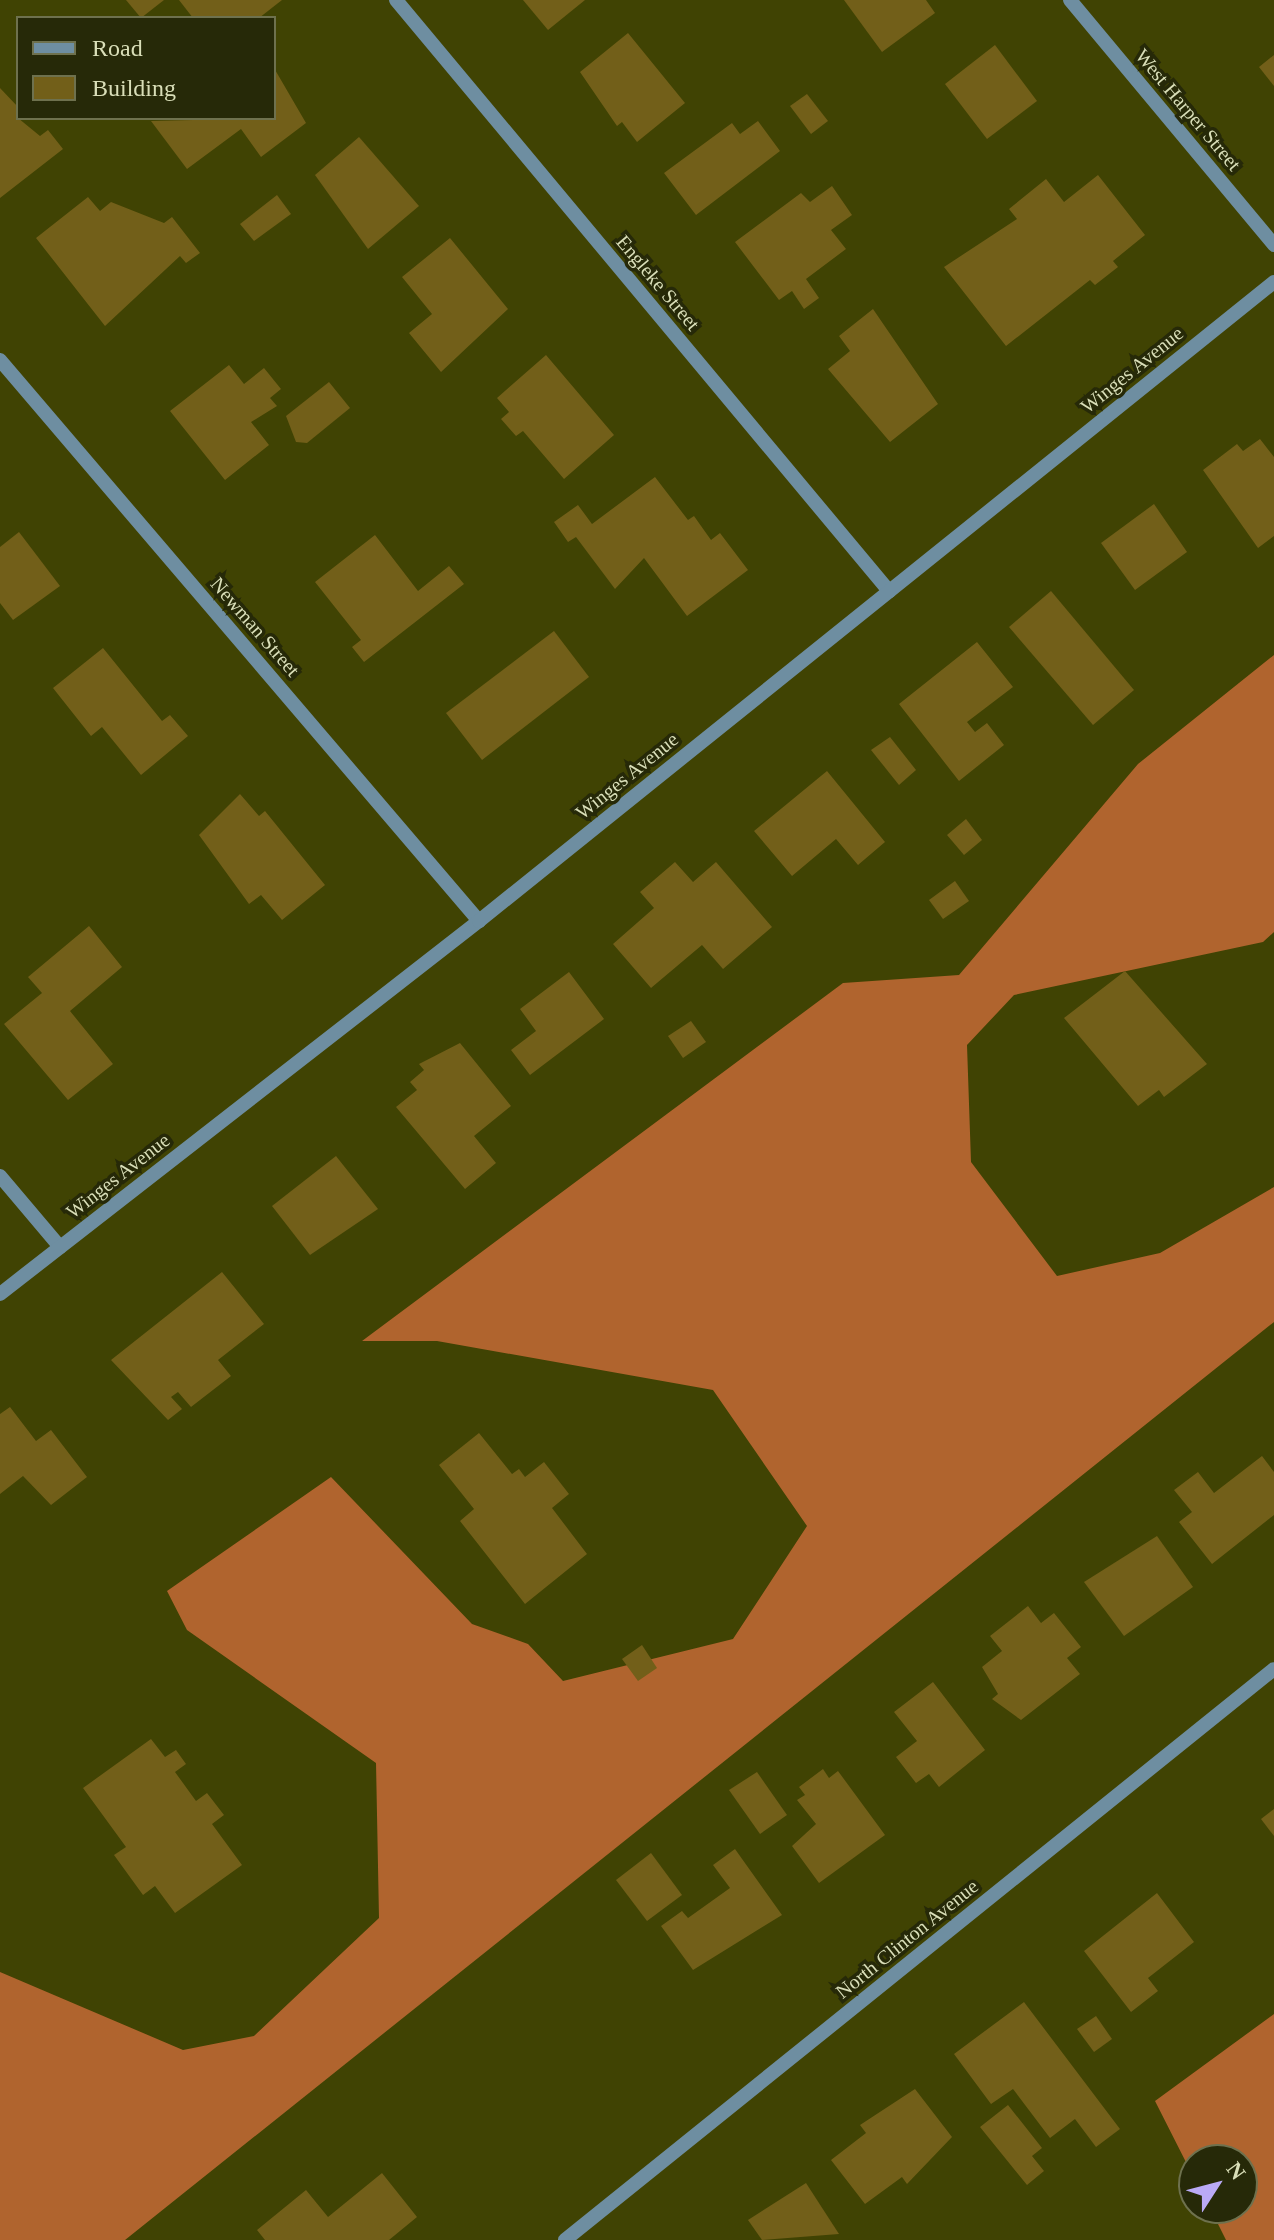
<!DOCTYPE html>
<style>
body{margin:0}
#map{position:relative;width:1274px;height:2240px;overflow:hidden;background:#404303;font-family:"Times New Roman",serif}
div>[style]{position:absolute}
.forest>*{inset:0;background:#b0642e}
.building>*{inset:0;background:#725f19}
.minor>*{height:14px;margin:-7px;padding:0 7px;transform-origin:7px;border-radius:7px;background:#6e8ea1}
span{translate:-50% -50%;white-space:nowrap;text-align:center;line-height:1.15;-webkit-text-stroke:7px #262908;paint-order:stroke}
.street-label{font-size:20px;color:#d9deb8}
.legend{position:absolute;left:16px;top:16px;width:260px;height:104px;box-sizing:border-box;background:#262908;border:2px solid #6e714e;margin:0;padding:10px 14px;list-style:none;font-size:24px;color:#d9deb8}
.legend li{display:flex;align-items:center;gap:16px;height:40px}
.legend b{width:40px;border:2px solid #6e714e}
.north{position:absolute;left:1178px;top:2144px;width:80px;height:80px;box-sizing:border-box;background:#262908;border:2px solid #6e714e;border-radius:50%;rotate:54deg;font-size:22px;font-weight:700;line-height:32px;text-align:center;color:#d9deb8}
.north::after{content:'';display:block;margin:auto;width:28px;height:36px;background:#baaaf6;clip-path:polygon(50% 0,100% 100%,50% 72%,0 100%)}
</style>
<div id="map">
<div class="forest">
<i style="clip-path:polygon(1274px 655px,1274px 932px,1263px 942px,1014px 995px,967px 1045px,971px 1162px,1057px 1276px,1160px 1253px,1274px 1187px,1274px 1322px,125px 2240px,0 2240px,0 1972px,183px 2050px,254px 2036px,379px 1918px,376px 1763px,187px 1630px,167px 1591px,331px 1477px,472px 1624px,528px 1644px,563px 1681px,733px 1639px,807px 1526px,713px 1390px,437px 1341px,362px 1341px,843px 983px,959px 975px,1138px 764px)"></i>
<i style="clip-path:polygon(1274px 2014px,1274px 2240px,1226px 2240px,1210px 2208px,1242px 2208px,1242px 2160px,1194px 2160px,1194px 2178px,1155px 2101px)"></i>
</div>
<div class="building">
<i style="clip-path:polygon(126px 0,164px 0,141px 18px)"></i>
<i style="clip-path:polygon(179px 0,282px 0,259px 18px,193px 18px)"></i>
<i style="clip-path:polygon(523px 0,585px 0,548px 30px)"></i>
<i style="clip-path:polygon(844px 0,926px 0,935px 13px,882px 52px)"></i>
<i style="clip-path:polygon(628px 33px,685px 103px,637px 142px,622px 122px,617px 126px,580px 72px)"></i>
<i style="clip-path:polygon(995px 45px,1037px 101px,987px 139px,945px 84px)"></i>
<i style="clip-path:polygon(1274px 55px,1274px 86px,1259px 67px)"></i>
<i style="clip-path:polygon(274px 68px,306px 123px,261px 157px,241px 129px,187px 169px,151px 121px,274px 118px)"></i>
<i style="clip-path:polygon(0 88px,18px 107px,18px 118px,40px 136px,48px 130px,63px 149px,0 198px)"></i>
<i style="clip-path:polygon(807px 94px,828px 121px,811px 134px,790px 106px)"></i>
<i style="clip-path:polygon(758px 121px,780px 151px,696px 215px,664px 173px,732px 123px,740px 134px)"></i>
<i style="clip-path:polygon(359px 137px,419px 206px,368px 249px,315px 175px)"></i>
<i style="clip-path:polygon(1098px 175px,1145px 235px,1113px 261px,1118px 267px,1095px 285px,1090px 280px,1006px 346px,944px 267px,1017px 219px,1009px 209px,1046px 179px,1064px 202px)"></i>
<i style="clip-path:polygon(832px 186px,852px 215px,831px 230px,846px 249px,806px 279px,819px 298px,804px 309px,792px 291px,779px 300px,735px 242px,801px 193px,810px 202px)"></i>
<i style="clip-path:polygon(277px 195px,291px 214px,254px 241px,240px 224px)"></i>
<i style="clip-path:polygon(88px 197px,100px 211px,111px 202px,164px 223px,172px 217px,200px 253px,186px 263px,180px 256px,105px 326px,36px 238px)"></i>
<i style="clip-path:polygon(450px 238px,508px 309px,441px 372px,409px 333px,432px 314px,402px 277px)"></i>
<i style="clip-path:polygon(873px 309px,938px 404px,890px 442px,828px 369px,850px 351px,839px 336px)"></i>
<i style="clip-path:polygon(546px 355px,614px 435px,564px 479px,523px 431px,516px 436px,501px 419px,509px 412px,497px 398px)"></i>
<i style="clip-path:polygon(229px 365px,244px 384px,264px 368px,281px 389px,270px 398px,277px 406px,251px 422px,269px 445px,225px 480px,170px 411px)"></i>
<i style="clip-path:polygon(329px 382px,350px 408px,307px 443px,296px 442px,286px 416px)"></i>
<i style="clip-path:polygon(1260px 439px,1274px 457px,1274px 536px,1258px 548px,1203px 470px,1237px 444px,1243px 451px)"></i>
<i style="clip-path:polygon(655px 477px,688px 520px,694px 516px,711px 540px,720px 533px,748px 570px,687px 616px,644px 558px,615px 589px,576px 537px,568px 542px,554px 522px,578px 505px,592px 524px)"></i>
<i style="clip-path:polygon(1154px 504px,1187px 552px,1135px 590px,1101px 543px)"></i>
<i style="clip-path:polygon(19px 532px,60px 586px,13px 620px,0 603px,0 547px)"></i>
<i style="clip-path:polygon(375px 535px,418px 591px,449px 566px,464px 584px,364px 662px,352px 647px,361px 640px,315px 582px)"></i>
<i style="clip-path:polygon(1051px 591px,1134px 690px,1093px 725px,1009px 627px)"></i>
<i style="clip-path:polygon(554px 631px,589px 677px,482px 760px,446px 713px)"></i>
<i style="clip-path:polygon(977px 642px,1013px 687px,967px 722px,975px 732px,987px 723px,1004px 745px,959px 781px,899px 704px)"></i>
<i style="clip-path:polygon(103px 648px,162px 721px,170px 715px,188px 736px,141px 775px,102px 727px,91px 736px,53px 688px)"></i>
<i style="clip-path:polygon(890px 737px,916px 770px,899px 785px,871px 750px)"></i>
<i style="clip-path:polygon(827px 771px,885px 842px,858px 865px,836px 839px,792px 876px,754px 831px)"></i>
<i style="clip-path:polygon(240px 794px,259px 816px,265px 811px,325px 885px,282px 920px,261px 895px,249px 904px,199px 835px)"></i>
<i style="clip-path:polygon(966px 819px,982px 840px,964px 855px,947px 835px)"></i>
<i style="clip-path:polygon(675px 862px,693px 882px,716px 862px,772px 927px,723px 969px,702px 945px,651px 988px,613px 944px,654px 908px,640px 892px)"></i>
<i style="clip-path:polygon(955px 881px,969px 901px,943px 919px,929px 900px)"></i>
<i style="clip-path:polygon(89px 926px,122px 967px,70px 1011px,113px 1064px,68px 1100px,4px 1024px,42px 993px,28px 977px)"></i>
<i style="clip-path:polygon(1125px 971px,1207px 1064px,1164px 1097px,1159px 1090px,1138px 1106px,1064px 1018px)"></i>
<i style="clip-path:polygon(569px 972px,604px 1019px,530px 1075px,511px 1050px,536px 1031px,520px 1009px)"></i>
<i style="clip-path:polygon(691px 1021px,706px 1042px,683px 1058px,668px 1036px)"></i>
<i style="clip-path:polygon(460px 1043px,511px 1106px,474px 1136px,496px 1163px,465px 1189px,396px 1107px,417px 1090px,410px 1082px,424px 1070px,419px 1064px)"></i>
<i style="clip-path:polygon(336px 1156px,378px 1209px,310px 1255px,272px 1206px)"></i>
<i style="clip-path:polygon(222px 1272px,264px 1324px,218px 1360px,231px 1376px,191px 1407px,178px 1392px,171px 1397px,182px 1409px,168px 1420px,111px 1360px)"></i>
<i style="clip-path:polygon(10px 1407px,36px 1441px,51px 1430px,87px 1477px,51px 1505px,23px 1476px,0 1494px,0 1414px)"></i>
<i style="clip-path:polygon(479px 1433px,512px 1474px,519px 1469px,525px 1477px,544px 1462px,569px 1494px,552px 1508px,587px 1554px,525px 1604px,460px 1521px,474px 1509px,439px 1465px)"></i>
<i style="clip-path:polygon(1262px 1456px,1274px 1472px,1274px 1515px,1212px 1564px,1179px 1522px,1192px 1512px,1174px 1490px,1198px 1472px,1214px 1493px)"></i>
<i style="clip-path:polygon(1157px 1536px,1193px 1587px,1124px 1636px,1084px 1582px)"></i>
<i style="clip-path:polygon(1028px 1606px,1041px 1623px,1054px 1613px,1081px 1647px,1067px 1658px,1080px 1674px,1021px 1720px,992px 1699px,998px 1694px,982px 1667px,1002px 1651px,990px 1636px)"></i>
<i style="clip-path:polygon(642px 1645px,657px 1668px,638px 1681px,622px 1659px)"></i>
<i style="clip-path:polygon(933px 1682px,985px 1750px,939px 1787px,929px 1774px,916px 1783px,896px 1757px,917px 1741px,894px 1712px)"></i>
<i style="clip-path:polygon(151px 1739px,165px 1757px,176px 1750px,186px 1764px,175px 1772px,196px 1801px,207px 1793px,224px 1815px,212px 1824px,242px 1865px,175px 1913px,155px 1886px,143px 1895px,114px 1855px,126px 1847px,83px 1788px)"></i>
<i style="clip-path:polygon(823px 1769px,829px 1778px,838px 1771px,885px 1835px,819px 1883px,792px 1846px,816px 1824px,797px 1800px,805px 1795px,799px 1787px)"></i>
<i style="clip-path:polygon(757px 1772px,787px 1815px,760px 1834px,729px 1790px)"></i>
<i style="clip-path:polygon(1274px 1809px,1274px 1836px,1261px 1819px)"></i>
<i style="clip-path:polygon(735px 1849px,782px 1915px,693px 1970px,661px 1926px,682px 1911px,688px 1918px,730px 1888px,713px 1865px)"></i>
<i style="clip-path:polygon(651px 1853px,682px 1895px,647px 1921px,616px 1880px)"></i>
<i style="clip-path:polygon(1157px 1893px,1194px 1942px,1148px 1978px,1158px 1991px,1131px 2012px,1084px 1951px)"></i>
<i style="clip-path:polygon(1024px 2002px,1120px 2129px,1096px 2147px,1075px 2119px,1050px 2138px,1013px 2089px,991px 2104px,954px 2054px)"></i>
<i style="clip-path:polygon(1096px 2016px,1112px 2039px,1094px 2052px,1077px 2029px)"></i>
<i style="clip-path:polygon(915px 2089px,952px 2137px,907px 2184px,902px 2177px,865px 2204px,831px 2160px,866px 2133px,860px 2125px)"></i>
<i style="clip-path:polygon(1008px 2105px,1042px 2148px,1032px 2156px,1044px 2171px,1027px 2185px,980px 2127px)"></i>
<i style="clip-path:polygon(382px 2173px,417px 2217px,389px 2240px,265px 2240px,257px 2230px,306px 2190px,328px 2217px)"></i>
<i style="clip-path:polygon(806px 2183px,839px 2234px,762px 2240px,748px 2220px)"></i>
</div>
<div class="minor">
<i style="left:396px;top:0;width:770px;rotate:50.17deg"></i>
<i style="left:1070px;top:0;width:319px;rotate:50.2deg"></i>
<i style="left:0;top:360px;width:738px;rotate:49.51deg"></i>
<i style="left:0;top:1176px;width:93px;rotate:49.8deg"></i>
<i style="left:0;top:1294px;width:607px;rotate:-37.91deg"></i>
<i style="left:479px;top:921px;width:1020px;rotate:-38.79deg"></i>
<i style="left:565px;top:2240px;width:910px;rotate:-38.85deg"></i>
</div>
<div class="street-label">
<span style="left:1188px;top:110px;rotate:50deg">West Harper Street</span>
<span style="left:658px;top:283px;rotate:50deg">Engleke Street</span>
<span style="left:1132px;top:370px;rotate:-39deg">Winges Avenue</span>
<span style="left:255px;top:627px;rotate:49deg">Newman Street</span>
<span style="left:627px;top:776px;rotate:-39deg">Winges Avenue</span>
<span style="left:118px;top:1176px;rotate:-38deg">Winges Avenue</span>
<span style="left:907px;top:1939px;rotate:-39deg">North Clinton Avenue</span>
</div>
<ul class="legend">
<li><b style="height:10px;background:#6e8ea1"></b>Road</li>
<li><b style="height:22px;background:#725f19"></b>Building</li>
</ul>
<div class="north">N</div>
</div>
